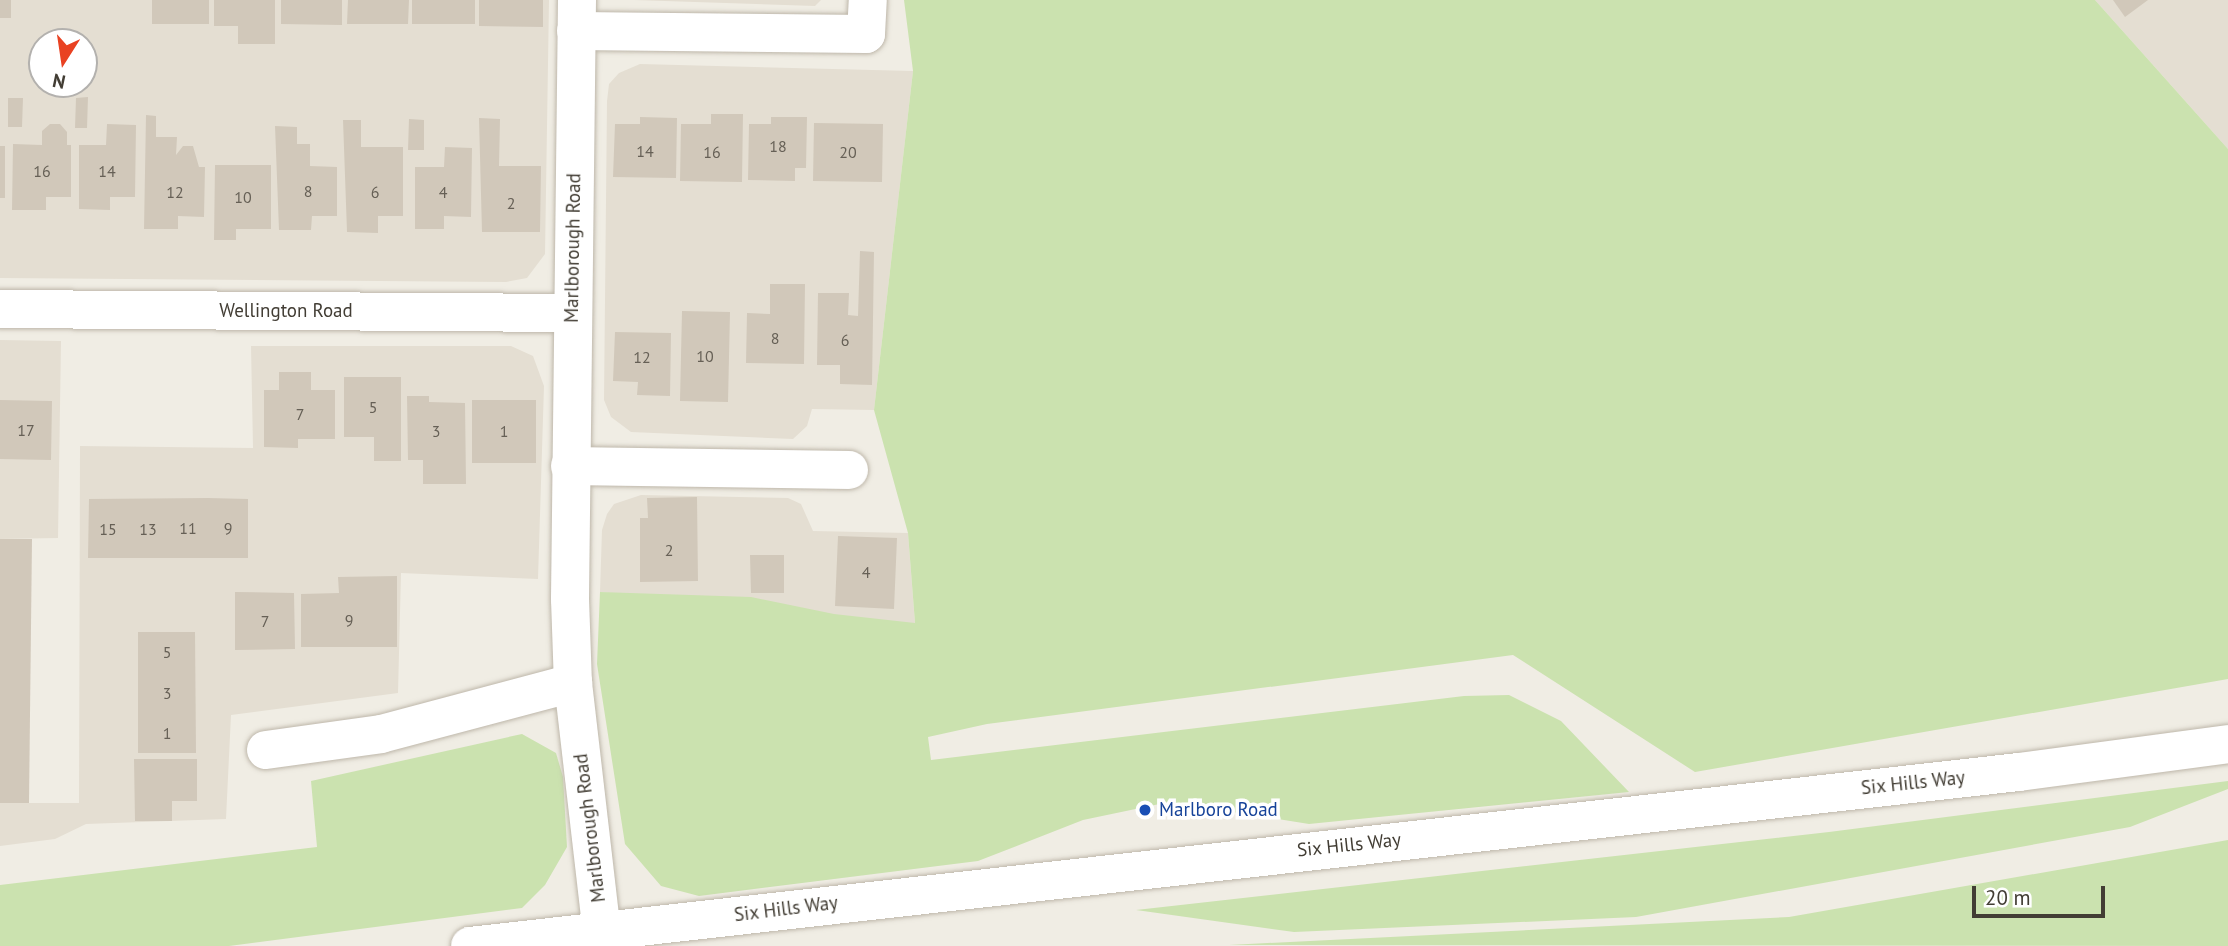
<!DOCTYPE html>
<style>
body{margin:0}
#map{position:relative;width:2228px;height:946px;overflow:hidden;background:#f0ede4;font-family:"PT Sans",sans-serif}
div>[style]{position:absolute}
.residential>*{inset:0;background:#e4ded2}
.green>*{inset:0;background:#cbe2af}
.building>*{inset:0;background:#d1c8ba}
.roads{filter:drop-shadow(0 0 2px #beb7aa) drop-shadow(0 0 2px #beb7aa)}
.minor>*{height:38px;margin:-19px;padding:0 19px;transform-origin:19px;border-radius:19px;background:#fff}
.dots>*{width:19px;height:19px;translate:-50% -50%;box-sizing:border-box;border:4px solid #fff;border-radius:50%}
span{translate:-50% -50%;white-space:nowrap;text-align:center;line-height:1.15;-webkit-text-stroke:7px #fff;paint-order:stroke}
.number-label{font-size:16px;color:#666056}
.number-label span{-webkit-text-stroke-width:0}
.street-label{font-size:19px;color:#423d34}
.transit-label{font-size:19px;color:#164399}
.left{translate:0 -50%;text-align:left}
.north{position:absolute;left:28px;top:28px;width:70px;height:70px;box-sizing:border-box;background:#fff;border:2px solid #b3b1ae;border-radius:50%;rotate:192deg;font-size:19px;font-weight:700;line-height:28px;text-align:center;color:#423d34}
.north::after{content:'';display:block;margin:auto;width:24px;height:32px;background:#e94222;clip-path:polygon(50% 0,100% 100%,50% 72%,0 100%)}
.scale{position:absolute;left:1972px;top:886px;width:133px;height:32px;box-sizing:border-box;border:4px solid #423d34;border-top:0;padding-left:9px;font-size:21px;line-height:24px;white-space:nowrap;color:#423d34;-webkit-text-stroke:5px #fff;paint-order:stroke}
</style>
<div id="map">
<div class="residential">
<i style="clip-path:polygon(evenodd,0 0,549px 0,545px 254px,527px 278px,506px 282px,0 278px,0 0,42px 42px,84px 42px,84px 84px,42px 84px,42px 42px)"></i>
<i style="clip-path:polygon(634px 0,821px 0,815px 6px)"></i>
<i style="clip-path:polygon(2095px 0,2228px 0,2228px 149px)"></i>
<i style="clip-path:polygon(640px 64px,913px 71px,874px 410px,812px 409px,807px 426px,793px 439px,631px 432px,611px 417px,604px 400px,607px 101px,609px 84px,619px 73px)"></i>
<i style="clip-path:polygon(0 340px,61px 341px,58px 538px,0 539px)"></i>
<i style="clip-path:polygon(251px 346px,511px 346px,533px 356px,544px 386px,538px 579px,401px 573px,398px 693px,231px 715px,226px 819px,86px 824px,55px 839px,0 846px,0 803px,79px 803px,80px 446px,253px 448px)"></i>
<i style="clip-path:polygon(641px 495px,788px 498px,801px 504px,813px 531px,908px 533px,915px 624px,600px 592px,602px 530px,607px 514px,614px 504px)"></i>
</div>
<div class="green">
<i style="clip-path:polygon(904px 0,2095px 0,2228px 149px,2228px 679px,1695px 772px,1513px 655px,987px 724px,928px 737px,931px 760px,1464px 696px,1509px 695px,1561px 721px,1629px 792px,1309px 824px,1169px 802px,1083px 820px,978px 861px,699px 896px,661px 886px,625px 844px,597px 664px,600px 592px,751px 597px,834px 614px,915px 623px,908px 533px,874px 410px,913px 71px)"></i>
<i style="clip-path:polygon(522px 734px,556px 753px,563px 777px,567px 847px,545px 885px,522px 908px,229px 946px,0 946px,0 885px,317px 847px,311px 781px)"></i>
<i style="clip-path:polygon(2228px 781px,2228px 789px,2130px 827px,1636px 917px,1294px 932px,1136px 910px,1829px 832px)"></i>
<i style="clip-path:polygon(2228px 840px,2228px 946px,1229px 945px,1789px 917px)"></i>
</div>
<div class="building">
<i style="clip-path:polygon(0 0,11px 0,11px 18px,0 18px)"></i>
<i style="clip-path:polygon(152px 0,209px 0,209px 24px,152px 24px)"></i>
<i style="clip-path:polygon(214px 0,275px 0,275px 44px,238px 44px,238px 26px,214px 26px)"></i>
<i style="clip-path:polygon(281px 0,342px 0,342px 25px,281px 24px)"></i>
<i style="clip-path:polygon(348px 0,409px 0,408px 24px,347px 24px)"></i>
<i style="clip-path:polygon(412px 0,475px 0,475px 24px,412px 24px)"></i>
<i style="clip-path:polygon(479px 0,543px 0,543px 27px,479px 26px)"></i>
<i style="clip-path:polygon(2113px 0,2148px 0,2125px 17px)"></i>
<i style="clip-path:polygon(88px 97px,87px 128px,75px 128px,76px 98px)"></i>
<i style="clip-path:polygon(8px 98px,23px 98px,22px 127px,8px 127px)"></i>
<i style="clip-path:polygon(711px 114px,743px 114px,742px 182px,680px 181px,681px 124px,711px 124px)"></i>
<i style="clip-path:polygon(146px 115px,156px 116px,156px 137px,177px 137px,176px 155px,183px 146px,193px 146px,199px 167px,205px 167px,204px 217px,178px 216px,178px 229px,144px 229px)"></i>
<i style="clip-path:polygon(640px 117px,677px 118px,676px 178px,613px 177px,615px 124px,640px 124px)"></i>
<i style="clip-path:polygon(771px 117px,807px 117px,806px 168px,795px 168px,795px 181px,748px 180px,749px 124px,771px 124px)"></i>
<i style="clip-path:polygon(479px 118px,500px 119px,499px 166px,541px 166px,540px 232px,482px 232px)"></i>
<i style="clip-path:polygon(409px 119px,424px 120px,424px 150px,408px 150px)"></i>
<i style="clip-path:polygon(343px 120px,361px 120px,361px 147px,403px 147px,403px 216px,378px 216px,378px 233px,347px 232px)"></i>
<i style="clip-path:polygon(814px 123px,883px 124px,882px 182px,813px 181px)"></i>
<i style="clip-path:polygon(50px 124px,60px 124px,67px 132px,67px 145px,71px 145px,71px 197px,46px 197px,46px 210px,12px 210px,13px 144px,42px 145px,42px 131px)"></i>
<i style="clip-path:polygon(107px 124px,136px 125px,135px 197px,110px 197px,110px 210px,79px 209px,79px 145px,106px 145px)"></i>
<i style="clip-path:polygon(275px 126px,297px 127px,297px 144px,310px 144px,310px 166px,337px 167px,337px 216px,312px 216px,311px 230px,279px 230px)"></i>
<i style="clip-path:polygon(0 146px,5px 146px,5px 198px,0 198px)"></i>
<i style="clip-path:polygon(445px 147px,472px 148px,471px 217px,444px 216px,444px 229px,415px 229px,415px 167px,444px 167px)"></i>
<i style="clip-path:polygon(215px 165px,271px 165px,271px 229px,236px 229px,236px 240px,214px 240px)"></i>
<i style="clip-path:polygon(860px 251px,874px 252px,872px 385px,840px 384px,840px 365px,817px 365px,818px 293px,849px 293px,848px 315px,858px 316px)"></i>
<i style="clip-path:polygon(770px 284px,805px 284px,804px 364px,746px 363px,747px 313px,770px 314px)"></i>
<i style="clip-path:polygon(682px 311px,730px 312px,728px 402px,680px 401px)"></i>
<i style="clip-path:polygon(615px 332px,671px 333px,670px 396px,637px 395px,638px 382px,613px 381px)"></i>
<i style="clip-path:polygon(279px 372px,311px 372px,311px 390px,335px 390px,335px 439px,298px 439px,298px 448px,264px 447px,264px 390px,279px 390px)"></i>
<i style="clip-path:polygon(344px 377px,401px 377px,401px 461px,374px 461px,374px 437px,344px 437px)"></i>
<i style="clip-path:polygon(407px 396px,429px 396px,429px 402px,465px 403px,466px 484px,423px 484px,423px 460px,408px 460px)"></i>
<i style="clip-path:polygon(0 400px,52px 401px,51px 460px,0 459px)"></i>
<i style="clip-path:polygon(472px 400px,536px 400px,536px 463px,472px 463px)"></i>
<i style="clip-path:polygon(697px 497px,698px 581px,640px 582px,640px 518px,648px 518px,647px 498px)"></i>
<i style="clip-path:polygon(208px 498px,248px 499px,248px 558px,88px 558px,89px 499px)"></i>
<i style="clip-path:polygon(838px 536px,897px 538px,894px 609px,835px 606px)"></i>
<i style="clip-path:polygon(0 539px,32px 539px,29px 803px,0 803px)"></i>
<i style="clip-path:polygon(750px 555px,784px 555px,784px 593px,751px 593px)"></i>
<i style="clip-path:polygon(397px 576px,397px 647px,301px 647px,301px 594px,339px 593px,338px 577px)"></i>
<i style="clip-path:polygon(235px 592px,294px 593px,295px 649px,235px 650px)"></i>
<i style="clip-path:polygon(138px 632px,195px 632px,196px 753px,138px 753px)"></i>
<i style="clip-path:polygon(134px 759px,197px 759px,197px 801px,172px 801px,172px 821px,135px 821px)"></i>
</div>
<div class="roads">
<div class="minor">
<i style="left:577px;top:0;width:599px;rotate:90.67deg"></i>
<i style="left:570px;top:599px;width:84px;rotate:88deg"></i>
<i style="left:573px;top:683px;width:251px;rotate:83.4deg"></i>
<i style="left:576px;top:31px;width:290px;rotate:0.6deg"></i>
<i style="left:866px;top:34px;width:34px;rotate:-87deg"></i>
<i style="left:0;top:309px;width:572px;rotate:0.4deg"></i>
<i style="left:570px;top:466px;width:279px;rotate:0.8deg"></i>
<i style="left:266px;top:750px;width:116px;rotate:-7.9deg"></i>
<i style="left:381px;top:734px;width:199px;rotate:-14.9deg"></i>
<i style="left:470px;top:946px;width:1559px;rotate:-6.41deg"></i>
<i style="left:2019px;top:772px;width:211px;rotate:-7.6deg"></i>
</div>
</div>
<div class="dots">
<i style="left:1145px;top:810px;background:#1a4fb4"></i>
</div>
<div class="number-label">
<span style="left:778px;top:146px">18</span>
<span style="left:645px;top:151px">14</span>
<span style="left:712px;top:152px">16</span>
<span style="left:848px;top:152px">20</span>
<span style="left:42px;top:171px">16</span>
<span style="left:107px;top:171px">14</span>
<span style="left:308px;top:191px">8</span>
<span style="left:175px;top:192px">12</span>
<span style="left:375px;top:192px">6</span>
<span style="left:443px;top:192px">4</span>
<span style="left:243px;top:197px">10</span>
<span style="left:511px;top:203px">2</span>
<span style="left:775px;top:338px">8</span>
<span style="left:845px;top:340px">6</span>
<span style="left:705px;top:356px">10</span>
<span style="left:642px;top:357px">12</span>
<span style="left:373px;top:407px">5</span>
<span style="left:300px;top:414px">7</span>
<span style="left:26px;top:430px">17</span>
<span style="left:436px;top:431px">3</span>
<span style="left:504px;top:431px">1</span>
<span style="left:188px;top:528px">11</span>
<span style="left:228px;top:528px">9</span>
<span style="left:108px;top:529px">15</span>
<span style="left:148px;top:529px">13</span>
<span style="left:669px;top:550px">2</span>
<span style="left:866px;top:572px">4</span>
<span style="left:349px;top:620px">9</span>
<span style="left:265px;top:621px">7</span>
<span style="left:167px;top:652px">5</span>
<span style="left:167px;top:693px">3</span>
<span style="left:167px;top:733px">1</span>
</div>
<div class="street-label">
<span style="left:573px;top:248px;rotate:-89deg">Marlborough Road</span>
<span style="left:286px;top:311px">Wellington Road</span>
<span style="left:1913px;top:783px;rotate:-6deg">Six Hills Way</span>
<span style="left:590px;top:828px;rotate:-97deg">Marlborough Road</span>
<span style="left:1349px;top:845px;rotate:-6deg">Six Hills Way</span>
<span style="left:786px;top:909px;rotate:-7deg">Six Hills Way</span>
</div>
<div class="transit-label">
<span class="left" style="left:1159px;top:810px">Marlboro Road</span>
</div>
<div class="north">N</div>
<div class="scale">20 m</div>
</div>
